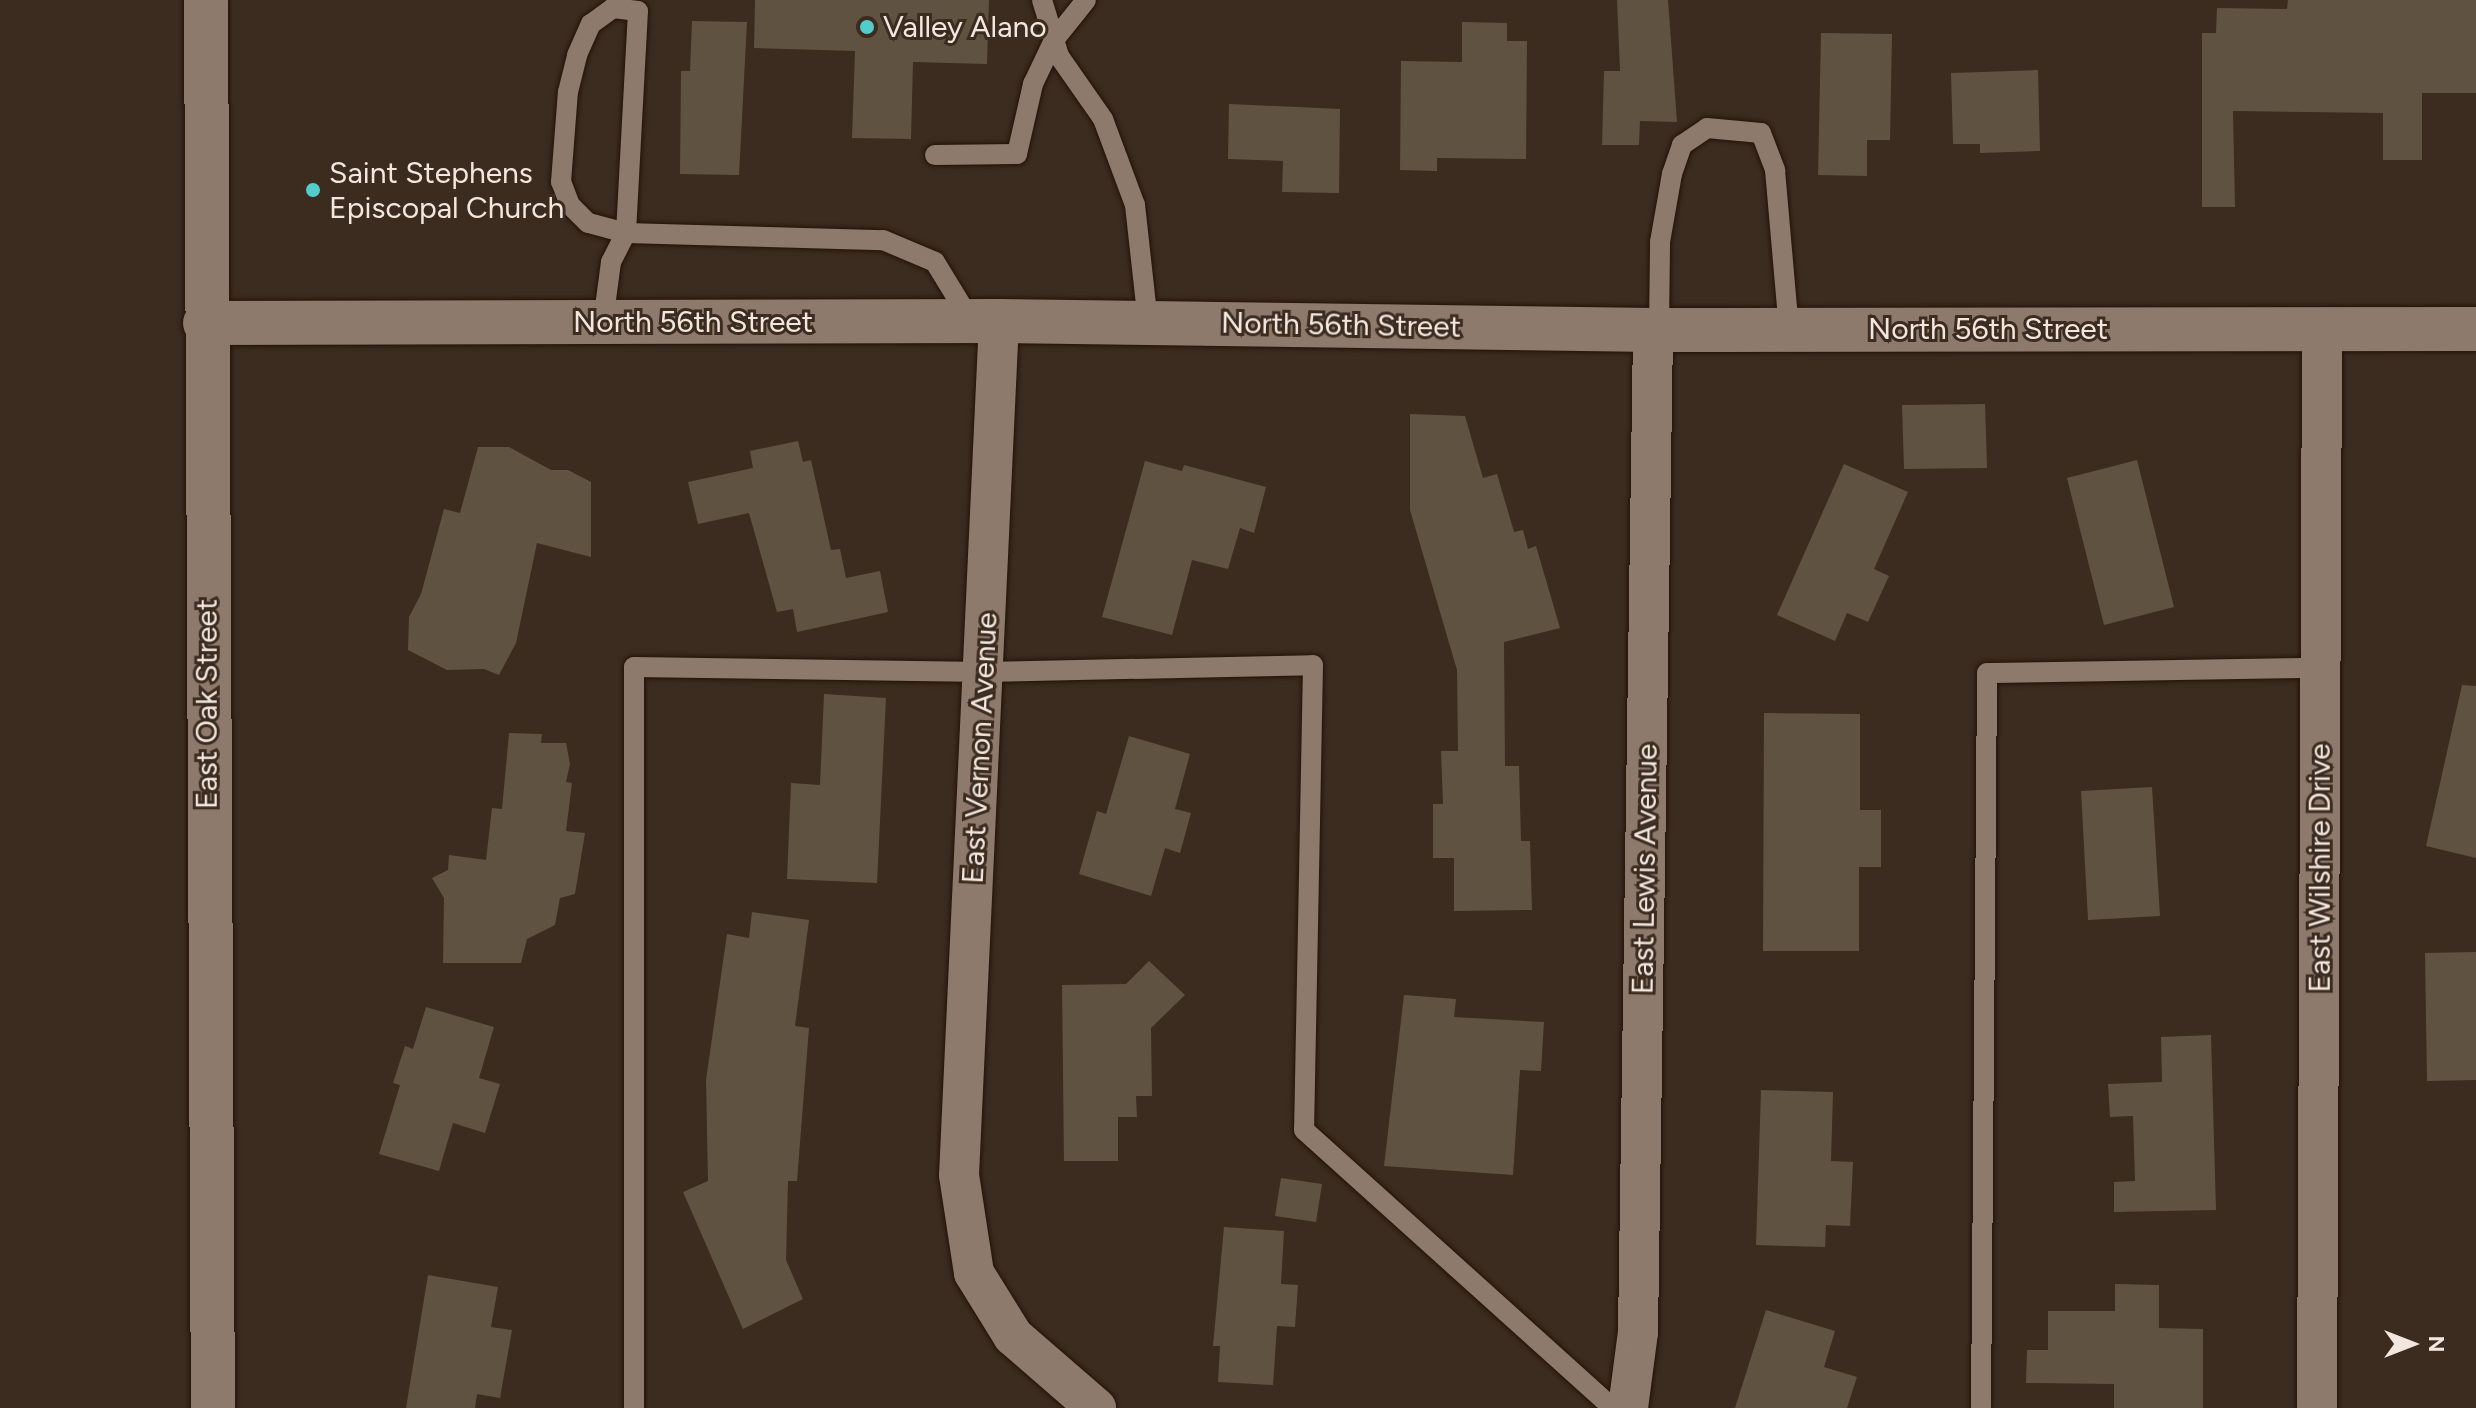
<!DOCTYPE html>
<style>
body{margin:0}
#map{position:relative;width:2476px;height:1408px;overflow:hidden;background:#3c2b1f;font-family:Figtree,sans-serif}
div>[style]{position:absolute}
.building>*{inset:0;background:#605241}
.roads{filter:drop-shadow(0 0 2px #221308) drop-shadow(0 0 2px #221308)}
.service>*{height:20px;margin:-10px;padding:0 10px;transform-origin:10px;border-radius:10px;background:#8e7a6c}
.minor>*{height:40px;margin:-20px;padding:0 20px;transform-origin:20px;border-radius:20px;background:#8e7a6c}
.tertiary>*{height:44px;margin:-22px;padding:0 22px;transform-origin:22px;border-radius:22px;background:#8e7a6c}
.dots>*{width:22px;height:22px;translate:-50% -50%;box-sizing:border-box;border:4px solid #3c2b1f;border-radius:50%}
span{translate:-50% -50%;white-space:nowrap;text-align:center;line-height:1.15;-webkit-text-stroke:6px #3c2b1f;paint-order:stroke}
.poi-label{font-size:30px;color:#f2e7df}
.left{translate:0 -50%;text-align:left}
.street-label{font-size:30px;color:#f2e7df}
.north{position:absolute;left:2372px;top:1304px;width:80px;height:80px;-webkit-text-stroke:6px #3c2b1f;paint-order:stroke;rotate:90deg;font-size:22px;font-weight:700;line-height:32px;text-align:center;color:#f2e7df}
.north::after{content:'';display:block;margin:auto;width:28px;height:36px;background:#f2e7df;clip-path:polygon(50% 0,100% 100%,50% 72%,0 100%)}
</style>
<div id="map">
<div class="building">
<i style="clip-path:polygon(755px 0,989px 0,987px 64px,913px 62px,911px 139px,852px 138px,855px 51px,754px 48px)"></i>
<i style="clip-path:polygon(1617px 0,1668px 0,1677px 122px,1640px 121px,1639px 145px,1602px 145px,1604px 71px,1620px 71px)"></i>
<i style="clip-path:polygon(2288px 0,2476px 0,2476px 93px,2422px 93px,2422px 160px,2383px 160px,2383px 113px,2233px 111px,2235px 207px,2202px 207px,2202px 33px,2216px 33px,2217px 8px,2287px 9px)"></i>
<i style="clip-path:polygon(692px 21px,747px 22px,739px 175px,680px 174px,681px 71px,690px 71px)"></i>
<i style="clip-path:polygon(1462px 22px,1507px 23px,1507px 41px,1527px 41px,1526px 159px,1437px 158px,1437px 171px,1400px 170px,1401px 61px,1462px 62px)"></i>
<i style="clip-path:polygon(1821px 33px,1892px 34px,1890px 140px,1867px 140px,1867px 176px,1818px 175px)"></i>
<i style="clip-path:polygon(2038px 70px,2040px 151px,1980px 153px,1980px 144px,1953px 144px,1951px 73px)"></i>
<i style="clip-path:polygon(1229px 104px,1340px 109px,1339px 193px,1282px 192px,1283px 161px,1228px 159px)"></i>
<i style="clip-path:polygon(1985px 404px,1987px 468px,1904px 469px,1902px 405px)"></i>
<i style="clip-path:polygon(1410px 414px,1465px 416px,1483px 478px,1497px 474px,1514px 532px,1523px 530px,1528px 549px,1536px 546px,1560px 628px,1504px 642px,1505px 766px,1519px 766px,1521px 841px,1530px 841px,1532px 910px,1454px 911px,1454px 858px,1433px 858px,1433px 804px,1443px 804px,1441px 751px,1458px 751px,1457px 670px,1410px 510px)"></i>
<i style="clip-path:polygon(798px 441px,803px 462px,811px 460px,831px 550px,840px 549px,846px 578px,880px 571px,888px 612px,797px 632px,793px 609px,777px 612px,749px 513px,698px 524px,688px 482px,753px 468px,750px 451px)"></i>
<i style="clip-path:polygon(478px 447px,509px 447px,551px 470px,568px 470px,591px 482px,591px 557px,537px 543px,516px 643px,499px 675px,484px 669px,447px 670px,408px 650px,409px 617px,421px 594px,444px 509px,460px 513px)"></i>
<i style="clip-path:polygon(2137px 460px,2174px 607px,2104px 625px,2067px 478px)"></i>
<i style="clip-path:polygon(1145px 461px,1182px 471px,1184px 465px,1266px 487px,1254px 533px,1240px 528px,1228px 569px,1192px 560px,1172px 635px,1102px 617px)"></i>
<i style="clip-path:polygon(1844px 464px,1908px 492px,1874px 569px,1889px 576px,1868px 622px,1847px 613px,1835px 641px,1777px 615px)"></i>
<i style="clip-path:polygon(2462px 685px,2476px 686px,2476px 858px,2426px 846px)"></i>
<i style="clip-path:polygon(824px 694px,886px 698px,877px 883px,787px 879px,791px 783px,820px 785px)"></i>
<i style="clip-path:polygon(1764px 713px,1860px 714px,1860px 810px,1881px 810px,1881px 867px,1859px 867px,1859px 951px,1763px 951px)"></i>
<i style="clip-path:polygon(509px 733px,542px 734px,541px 743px,566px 743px,570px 764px,566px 782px,572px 783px,566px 831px,585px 833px,575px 894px,560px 898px,555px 925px,527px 939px,521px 963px,443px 963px,444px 898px,432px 878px,448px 870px,449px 855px,486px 860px,492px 808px,502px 809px)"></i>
<i style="clip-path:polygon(1129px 736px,1190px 754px,1175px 809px,1191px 813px,1180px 853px,1165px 848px,1151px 896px,1079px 874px,1097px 811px,1106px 814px)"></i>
<i style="clip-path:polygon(2152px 787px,2160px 916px,2088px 920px,2081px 791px)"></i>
<i style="clip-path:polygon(752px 912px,809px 920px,795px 1026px,809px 1028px,797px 1181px,788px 1181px,786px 1260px,803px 1299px,743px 1329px,683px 1192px,708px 1181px,706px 1080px,727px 934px,749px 938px)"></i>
<i style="clip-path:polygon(2476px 952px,2476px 1080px,2427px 1081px,2425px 953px)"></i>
<i style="clip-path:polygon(1149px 961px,1185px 995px,1151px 1028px,1152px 1096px,1136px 1096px,1137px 1117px,1118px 1117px,1118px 1161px,1064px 1161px,1062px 985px,1126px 984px)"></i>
<i style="clip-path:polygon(1404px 995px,1456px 999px,1454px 1017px,1544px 1022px,1541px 1071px,1520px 1070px,1513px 1175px,1384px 1166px)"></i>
<i style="clip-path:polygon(426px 1007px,494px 1027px,479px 1078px,500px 1084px,485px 1133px,453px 1123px,439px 1171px,379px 1154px,400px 1085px,393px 1083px,405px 1046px,413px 1049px)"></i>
<i style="clip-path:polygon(2211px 1035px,2216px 1210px,2114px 1212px,2114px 1182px,2135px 1181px,2133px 1116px,2110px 1117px,2108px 1084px,2162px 1082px,2161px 1037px)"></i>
<i style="clip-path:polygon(1761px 1090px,1833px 1092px,1831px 1161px,1853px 1162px,1850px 1226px,1826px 1225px,1825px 1247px,1756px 1245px)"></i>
<i style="clip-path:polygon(1281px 1178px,1322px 1184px,1316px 1222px,1275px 1216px)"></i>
<i style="clip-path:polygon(1224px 1227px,1284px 1231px,1281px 1284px,1298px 1285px,1295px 1327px,1277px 1326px,1273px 1385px,1218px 1382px,1220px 1346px,1213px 1346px)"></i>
<i style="clip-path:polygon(428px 1275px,498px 1287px,491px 1327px,512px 1330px,500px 1398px,477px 1394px,475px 1408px,406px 1408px)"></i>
<i style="clip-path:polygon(2115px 1284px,2159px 1285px,2159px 1328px,2203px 1329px,2203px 1408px,2114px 1408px,2114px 1384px,2026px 1383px,2027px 1350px,2048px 1350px,2048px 1311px,2115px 1311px)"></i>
<i style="clip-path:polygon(1766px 1310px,1835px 1331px,1824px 1367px,1857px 1377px,1847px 1408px,1735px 1408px)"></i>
</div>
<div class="roads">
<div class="service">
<i style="left:1042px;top:0;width:59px;rotate:73.1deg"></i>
<i style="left:1059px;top:56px;width:77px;rotate:55.1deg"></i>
<i style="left:1103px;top:119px;width:92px;rotate:69.6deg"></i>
<i style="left:1135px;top:205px;width:118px;rotate:83.7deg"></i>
<i style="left:613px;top:8px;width:25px;rotate:7deg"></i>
<i style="left:638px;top:11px;width:222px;rotate:93.1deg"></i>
<i style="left:626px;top:233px;width:39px;rotate:-165deg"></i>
<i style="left:588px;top:223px;width:25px;rotate:-135deg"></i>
<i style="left:570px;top:205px;width:25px;rotate:-111deg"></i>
<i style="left:561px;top:182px;width:90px;rotate:-85.6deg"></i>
<i style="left:568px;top:92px;width:38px;rotate:-76deg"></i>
<i style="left:577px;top:55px;width:34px;rotate:-66deg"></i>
<i style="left:591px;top:24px;width:27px;rotate:-36deg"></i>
<i style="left:935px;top:155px;width:82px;rotate:-0.7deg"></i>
<i style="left:1017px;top:154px;width:72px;rotate:-77.1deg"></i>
<i style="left:1033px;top:84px;width:49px;rotate:-64.5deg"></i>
<i style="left:1054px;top:40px;width:51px;rotate:-51.3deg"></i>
<i style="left:603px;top:322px;width:61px;rotate:-82.4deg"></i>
<i style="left:611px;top:262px;width:33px;rotate:-63deg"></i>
<i style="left:626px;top:233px;width:257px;rotate:1.6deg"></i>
<i style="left:883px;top:240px;width:56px;rotate:22.9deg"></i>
<i style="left:935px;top:262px;width:69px;rotate:58.6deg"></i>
<i style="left:1659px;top:329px;width:87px;rotate:-89.3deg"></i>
<i style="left:1660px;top:242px;width:69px;rotate:-80deg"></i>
<i style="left:1672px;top:174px;width:31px;rotate:-71deg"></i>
<i style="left:1682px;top:145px;width:30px;rotate:-34deg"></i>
<i style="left:1707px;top:128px;width:54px;rotate:5.3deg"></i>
<i style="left:1761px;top:133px;width:40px;rotate:69deg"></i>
<i style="left:1775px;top:170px;width:160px;rotate:85deg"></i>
<i style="left:634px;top:1408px;width:741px;rotate:-90deg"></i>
<i style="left:634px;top:667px;width:351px;rotate:0.8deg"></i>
<i style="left:985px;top:672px;width:328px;rotate:-1.2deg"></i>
<i style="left:1313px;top:665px;width:465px;rotate:91.1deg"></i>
<i style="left:1304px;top:1130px;width:416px;rotate:42deg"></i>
<i style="left:1981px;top:1408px;width:735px;rotate:-89.53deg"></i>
<i style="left:1987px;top:673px;width:335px;rotate:-0.9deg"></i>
</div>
<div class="minor">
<i style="left:999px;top:321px;width:855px;rotate:92.68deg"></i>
<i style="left:959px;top:1175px;width:99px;rotate:81.3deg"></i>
<i style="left:974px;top:1273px;width:74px;rotate:58.2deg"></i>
<i style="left:1013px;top:1336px;width:110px;rotate:40.9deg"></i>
<i style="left:1628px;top:1408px;width:77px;rotate:-82.5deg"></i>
<i style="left:1638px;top:1332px;width:1002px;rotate:-89.14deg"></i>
<i style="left:2317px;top:1408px;width:1080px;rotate:-89.73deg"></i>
</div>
<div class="tertiary">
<i style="left:206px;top:0;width:1408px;rotate:89.72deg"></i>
<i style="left:205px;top:323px;width:794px;rotate:-0.14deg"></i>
<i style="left:999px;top:321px;width:654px;rotate:0.79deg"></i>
<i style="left:1653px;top:330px;width:823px;rotate:-0.07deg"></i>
</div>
</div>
<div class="dots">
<i style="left:867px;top:27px;background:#53cdcb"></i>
<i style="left:313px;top:190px;background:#53cdcb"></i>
</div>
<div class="poi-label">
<span class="left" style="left:883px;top:27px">Valley Alano</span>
<span class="left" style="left:329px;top:190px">Saint Stephens<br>Episcopal Church</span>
</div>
<div class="street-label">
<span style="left:693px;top:322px">North 56th Street</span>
<span style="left:1341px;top:325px;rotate:1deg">North 56th Street</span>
<span style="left:1988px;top:329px">North 56th Street</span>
<span style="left:207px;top:704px;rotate:-90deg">East Oak Street</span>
<span style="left:980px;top:748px;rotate:-87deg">East Vernon Avenue</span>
<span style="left:2320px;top:868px;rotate:-90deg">East Wilshire Drive</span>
<span style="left:1645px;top:869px;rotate:-89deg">East Lewis Avenue</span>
</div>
<div class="north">N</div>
</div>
